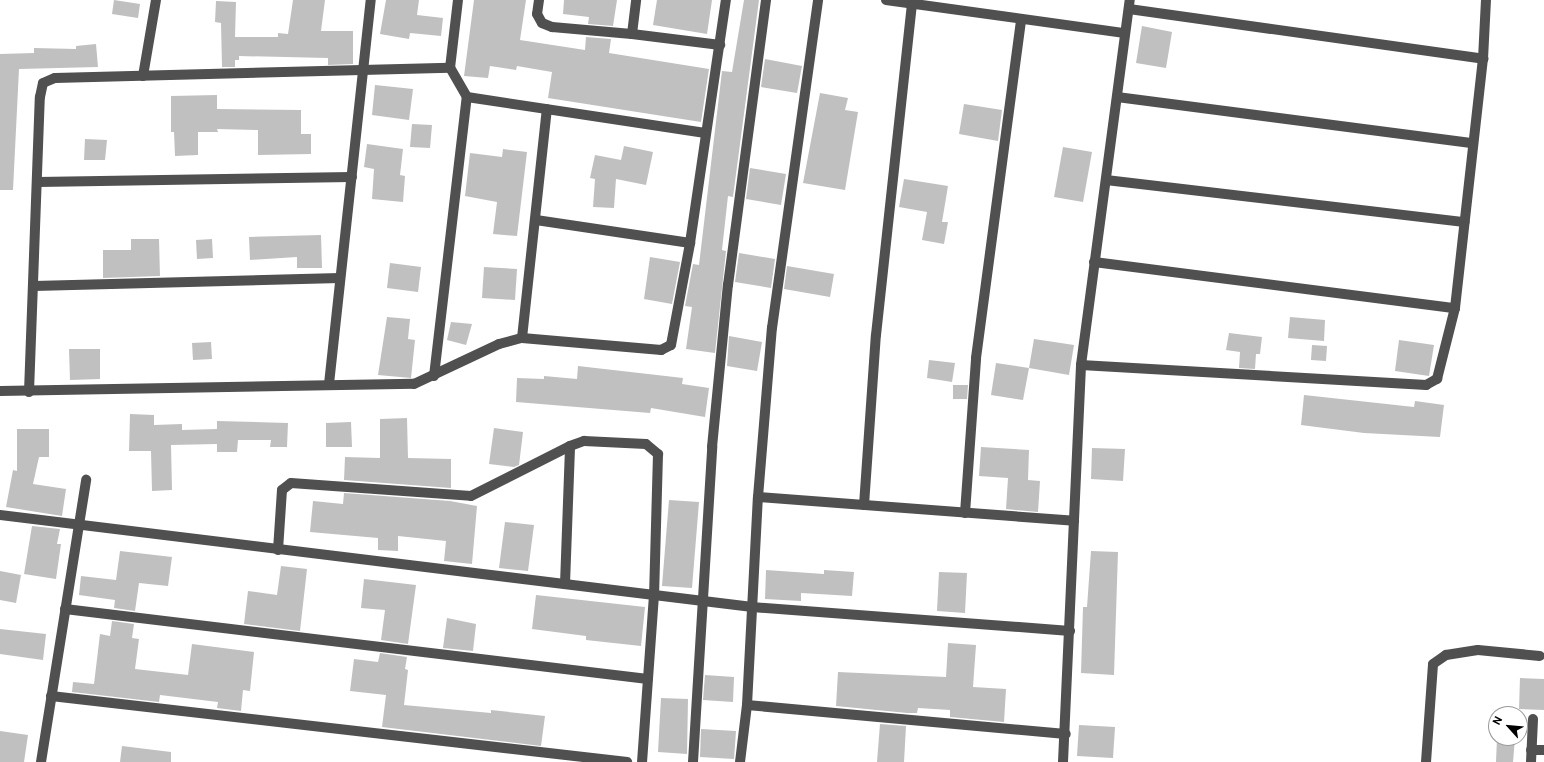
<!DOCTYPE html>
<style>
body{margin:0}
#map{position:relative;width:1544px;height:762px;overflow:hidden;background:#fff;font-family:Roboto,sans-serif}
div>[style]{position:absolute}
.building>*{inset:0;background:#c0c0c0}
.minor>*{height:10px;margin:-5px;padding:0 5px;transform-origin:5px;border-radius:5px;background:#505050}
span{translate:-50% -50%;white-space:nowrap;text-align:center;line-height:1.15;-webkit-text-stroke:3px #fff;paint-order:stroke}
.north{position:absolute;left:1488px;top:706px;width:40px;height:40px;box-sizing:border-box;background:#fff;border:1px solid #999;border-radius:50%;rotate:297deg;font-size:11px;font-weight:700;line-height:16px;text-align:center;color:#000}
.north::after{content:'';display:block;margin:auto;width:14px;height:18px;background:#000;clip-path:polygon(50% 0,100% 100%,50% 72%,0 100%)}
</style>
<div id="map">
<div class="building">
<i style="clip-path:polygon(114px 0,140px 4px,138px 18px,112px 14px)"></i>
<i style="clip-path:polygon(293px 0,325px 0,321px 31px,353px 31px,353px 64px,328px 65px,328px 58px,239px 56px,239px 60px,235px 60px,235px 67px,222px 67px,221px 23px,215px 22px,216px 1px,236px 2px,235px 37px,278px 37px,278px 33px,288px 34px)"></i>
<i style="clip-path:polygon(386px 0,419px 0,417px 15px,443px 18px,441px 36px,410px 33px,409px 39px,380px 34px)"></i>
<i style="clip-path:polygon(474px 0,526px 0,520px 40px,585px 50px,586px 37px,611px 39px,609px 53px,709px 69px,701px 122px,548px 98px,552px 72px,517px 66px,516px 70px,490px 66px,488px 78px,464px 76px)"></i>
<i style="clip-path:polygon(564px 0,617px 0,613px 26px,588px 24px,589px 17px,563px 14px)"></i>
<i style="clip-path:polygon(657px 0,712px 0,707px 34px,653px 25px)"></i>
<i style="clip-path:polygon(744px 0,759px 0,733px 197px,728px 196px,722px 250px,726px 251px,715px 353px,686px 349px,692px 307px,685px 306px,693px 264px,699px 265px,722px 71px,732px 72px)"></i>
<i style="clip-path:polygon(1142px 26px,1172px 32px,1166px 68px,1136px 63px)"></i>
<i style="clip-path:polygon(96px 44px,98px 67px,19px 69px,13px 190px,0 190px,0 54px,34px 53px,34px 48px,76px 49px,76px 46px)"></i>
<i style="clip-path:polygon(765px 59px,802px 66px,797px 93px,761px 87px)"></i>
<i style="clip-path:polygon(375px 85px,413px 89px,409px 120px,372px 115px)"></i>
<i style="clip-path:polygon(820px 93px,848px 98px,845px 110px,858px 112px,845px 190px,803px 183px)"></i>
<i style="clip-path:polygon(217px 95px,217px 109px,301px 110px,301px 134px,311px 134px,311px 154px,258px 155px,258px 130px,217px 129px,218px 132px,198px 132px,198px 155px,175px 156px,174px 132px,171px 132px,171px 96px)"></i>
<i style="clip-path:polygon(964px 104px,1002px 110px,998px 141px,959px 134px)"></i>
<i style="clip-path:polygon(412px 124px,432px 125px,430px 148px,410px 147px)"></i>
<i style="clip-path:polygon(85px 139px,107px 140px,105px 160px,84px 160px)"></i>
<i style="clip-path:polygon(367px 144px,403px 149px,400px 175px,405px 176px,403px 202px,372px 199px,374px 169px,364px 167px)"></i>
<i style="clip-path:polygon(624px 146px,653px 152px,646px 185px,616px 179px,614px 208px,593px 207px,595px 179px,590px 178px,595px 155px,621px 160px)"></i>
<i style="clip-path:polygon(1063px 147px,1092px 152px,1083px 202px,1054px 197px)"></i>
<i style="clip-path:polygon(503px 149px,527px 152px,517px 236px,493px 234px,497px 202px,465px 196px,470px 153px,502px 157px)"></i>
<i style="clip-path:polygon(750px 168px,786px 174px,781px 205px,746px 199px)"></i>
<i style="clip-path:polygon(904px 179px,948px 186px,942px 222px,948px 222px,944px 244px,922px 240px,927px 212px,899px 207px)"></i>
<i style="clip-path:polygon(321px 235px,322px 268px,297px 268px,297px 257px,250px 260px,249px 237px)"></i>
<i style="clip-path:polygon(131px 239px,159px 239px,160px 276px,103px 278px,103px 250px,131px 250px)"></i>
<i style="clip-path:polygon(212px 239px,213px 258px,197px 259px,196px 240px)"></i>
<i style="clip-path:polygon(739px 253px,775px 259px,771px 288px,735px 282px)"></i>
<i style="clip-path:polygon(650px 257px,680px 262px,672px 304px,644px 299px)"></i>
<i style="clip-path:polygon(390px 263px,421px 267px,418px 292px,387px 288px)"></i>
<i style="clip-path:polygon(787px 266px,834px 274px,830px 297px,784px 289px)"></i>
<i style="clip-path:polygon(484px 267px,517px 269px,515px 300px,482px 298px)"></i>
<i style="clip-path:polygon(387px 317px,410px 319px,408px 339px,415px 340px,411px 378px,378px 375px)"></i>
<i style="clip-path:polygon(1290px 317px,1325px 320px,1324px 341px,1288px 338px)"></i>
<i style="clip-path:polygon(451px 322px,472px 324px,466px 345px,447px 340px)"></i>
<i style="clip-path:polygon(1229px 333px,1262px 337px,1260px 354px,1256px 354px,1255px 369px,1239px 368px,1240px 352px,1226px 350px)"></i>
<i style="clip-path:polygon(729px 336px,762px 342px,757px 371px,727px 366px)"></i>
<i style="clip-path:polygon(1034px 339px,1074px 345px,1069px 375px,1029px 368px)"></i>
<i style="clip-path:polygon(1399px 340px,1434px 345px,1429px 376px,1395px 371px)"></i>
<i style="clip-path:polygon(211px 342px,212px 359px,193px 360px,192px 343px)"></i>
<i style="clip-path:polygon(1312px 345px,1327px 346px,1326px 361px,1311px 360px)"></i>
<i style="clip-path:polygon(69px 349px,100px 349px,100px 379px,70px 380px)"></i>
<i style="clip-path:polygon(929px 360px,955px 363px,952px 382px,927px 378px)"></i>
<i style="clip-path:polygon(996px 363px,1029px 368px,1023px 400px,991px 395px)"></i>
<i style="clip-path:polygon(578px 366px,683px 378px,682px 384px,709px 388px,705px 417px,651px 408px,650px 413px,516px 402px,517px 378px,544px 379px,544px 376px,577px 379px)"></i>
<i style="clip-path:polygon(953px 385px,968px 385px,967px 399px,953px 399px)"></i>
<i style="clip-path:polygon(1304px 395px,1414px 407px,1415px 401px,1444px 405px,1440px 437px,1364px 433px,1301px 425px)"></i>
<i style="clip-path:polygon(130px 414px,154px 415px,154px 425px,182px 424px,182px 430px,217px 429px,217px 421px,288px 423px,287px 447px,270px 447px,271px 440px,238px 440px,237px 452px,217px 452px,217px 444px,171px 445px,172px 490px,152px 491px,151px 451px,129px 451px)"></i>
<i style="clip-path:polygon(407px 418px,408px 458px,451px 459px,451px 488px,344px 480px,345px 457px,380px 458px,380px 419px)"></i>
<i style="clip-path:polygon(351px 422px,352px 447px,326px 447px,326px 423px)"></i>
<i style="clip-path:polygon(494px 428px,523px 432px,519px 465px,514px 467px,489px 464px)"></i>
<i style="clip-path:polygon(17px 429px,49px 429px,49px 457px,39px 457px,33px 484px,66px 489px,62px 516px,6px 507px,13px 470px,17px 471px)"></i>
<i style="clip-path:polygon(981px 447px,1029px 450px,1028px 480px,1040px 481px,1038px 512px,1006px 509px,1008px 478px,979px 476px)"></i>
<i style="clip-path:polygon(1092px 448px,1125px 449px,1123px 481px,1091px 479px)"></i>
<i style="clip-path:polygon(344px 493px,450px 501px,477px 506px,472px 564px,444px 561px,446px 541px,398px 536px,398px 551px,378px 550px,378px 538px,310px 532px,313px 501px,343px 504px)"></i>
<i style="clip-path:polygon(669px 500px,699px 502px,692px 588px,662px 586px)"></i>
<i style="clip-path:polygon(505px 522px,534px 525px,528px 571px,499px 568px)"></i>
<i style="clip-path:polygon(32px 526px,60px 529px,57px 544px,61px 544px,56px 579px,24px 574px)"></i>
<i style="clip-path:polygon(120px 551px,172px 557px,168px 586px,139px 583px,135px 611px,114px 608px,115px 600px,79px 595px,81px 576px,116px 580px)"></i>
<i style="clip-path:polygon(1091px 551px,1118px 552px,1114px 675px,1081px 673px,1083px 607px,1087px 607px)"></i>
<i style="clip-path:polygon(281px 566px,307px 569px,300px 631px,244px 624px,248px 591px,277px 595px)"></i>
<i style="clip-path:polygon(766px 570px,824px 574px,824px 570px,854px 572px,852px 596px,801px 593px,801px 601px,765px 599px)"></i>
<i style="clip-path:polygon(0 571px,21px 575px,16px 603px,0 600px)"></i>
<i style="clip-path:polygon(939px 572px,967px 573px,965px 613px,937px 611px)"></i>
<i style="clip-path:polygon(364px 579px,416px 585px,408px 644px,381px 640px,385px 610px,361px 608px)"></i>
<i style="clip-path:polygon(536px 595px,645px 607px,641px 646px,586px 640px,586px 636px,532px 629px)"></i>
<i style="clip-path:polygon(447px 618px,476px 624px,473px 651px,443px 648px)"></i>
<i style="clip-path:polygon(112px 621px,134px 624px,132px 638px,139px 639px,135px 669px,188px 675px,192px 644px,254px 652px,250px 691px,243px 690px,241px 711px,217px 708px,218px 702px,160px 695px,159px 702px,72px 692px,73px 682px,94px 684px,100px 634px,110px 636px)"></i>
<i style="clip-path:polygon(0 629px,46px 634px,43px 660px,0 654px)"></i>
<i style="clip-path:polygon(948px 643px,976px 645px,973px 687px,1006px 689px,1004px 722px,950px 717px,950px 710px,918px 708px,917px 713px,907px 713px,836px 706px,838px 672px,946px 677px)"></i>
<i style="clip-path:polygon(380px 653px,407px 657px,405px 669px,408px 670px,404px 705px,491px 713px,491px 710px,545px 716px,541px 746px,382px 727px,386px 695px,350px 691px,354px 659px,378px 662px)"></i>
<i style="clip-path:polygon(705px 675px,734px 677px,733px 702px,703px 700px)"></i>
<i style="clip-path:polygon(1520px 678px,1544px 679px,1544px 710px,1519px 709px)"></i>
<i style="clip-path:polygon(661px 698px,688px 699px,687px 754px,658px 752px)"></i>
<i style="clip-path:polygon(880px 724px,906px 726px,904px 762px,877px 762px)"></i>
<i style="clip-path:polygon(1079px 725px,1115px 727px,1113px 758px,1077px 756px)"></i>
<i style="clip-path:polygon(701px 729px,736px 731px,734px 759px,700px 757px)"></i>
<i style="clip-path:polygon(0 731px,28px 735px,24px 762px,0 762px)"></i>
<i style="clip-path:polygon(1497px 738px,1515px 738px,1513px 762px,1496px 762px)"></i>
<i style="clip-path:polygon(122px 746px,171px 752px,171px 762px,120px 762px)"></i>
</div>
<div class="minor">
<i style="left:539px;top:0;width:14px;rotate:98deg"></i>
<i style="left:537px;top:14px;width:10px;rotate:61deg"></i>
<i style="left:542px;top:23px;width:11px;rotate:22deg"></i>
<i style="left:552px;top:27px;width:80px;rotate:5deg"></i>
<i style="left:632px;top:34px;width:89px;rotate:7.1deg"></i>
<i style="left:886px;top:0;width:241px;rotate:7.9deg"></i>
<i style="left:1129px;top:9px;width:358px;rotate:8deg"></i>
<i style="left:632px;top:34px;width:34px;rotate:-83deg"></i>
<i style="left:143px;top:76px;width:77px;rotate:-80.3deg"></i>
<i style="left:467px;top:97px;width:241px;rotate:8.6deg"></i>
<i style="left:1117px;top:97px;width:359px;rotate:7.4deg"></i>
<i style="left:1106px;top:180px;width:361px;rotate:6.7deg"></i>
<i style="left:38px;top:182px;width:314px;rotate:-0.9deg"></i>
<i style="left:536px;top:220px;width:156px;rotate:8.5deg"></i>
<i style="left:1094px;top:262px;width:364px;rotate:7.3deg"></i>
<i style="left:34px;top:286px;width:306px;rotate:-1.5deg"></i>
<i style="left:522px;top:338px;width:230px;rotate:-83.8deg"></i>
<i style="left:1081px;top:365px;width:346px;rotate:3.3deg"></i>
<i style="left:1426px;top:385px;width:13px;rotate:-29deg"></i>
<i style="left:1437px;top:379px;width:73px;rotate:-75.8deg"></i>
<i style="left:1455px;top:308px;width:251px;rotate:-83.6deg"></i>
<i style="left:1483px;top:59px;width:59px;rotate:-87.1deg"></i>
<i style="left:434px;top:376px;width:281px;rotate:-83.3deg"></i>
<i style="left:467px;top:97px;width:34px;rotate:-120deg"></i>
<i style="left:450px;top:68px;width:68px;rotate:-83.3deg"></i>
<i style="left:329px;top:384px;width:386px;rotate:-83.8deg"></i>
<i style="left:0;top:391px;width:414px;rotate:-1deg"></i>
<i style="left:414px;top:384px;width:94px;rotate:-25.2deg"></i>
<i style="left:499px;top:344px;width:24px;rotate:-15deg"></i>
<i style="left:522px;top:338px;width:140px;rotate:4.9deg"></i>
<i style="left:661px;top:350px;width:11px;rotate:-27deg"></i>
<i style="left:671px;top:345px;width:104px;rotate:-79.4deg"></i>
<i style="left:690px;top:243px;width:246px;rotate:-81.6deg"></i>
<i style="left:29px;top:392px;width:295px;rotate:-87.9deg"></i>
<i style="left:40px;top:97px;width:14px;rotate:-78deg"></i>
<i style="left:43px;top:83px;width:13px;rotate:-23deg"></i>
<i style="left:55px;top:78px;width:395px;rotate:-1.5deg"></i>
<i style="left:758px;top:497px;width:317px;rotate:4.3deg"></i>
<i style="left:864px;top:505px;width:170px;rotate:-86deg"></i>
<i style="left:876px;top:335px;width:334px;rotate:-83.8deg"></i>
<i style="left:965px;top:513px;width:155px;rotate:-85.9deg"></i>
<i style="left:976px;top:358px;width:342px;rotate:-82.4deg"></i>
<i style="left:0;top:515px;width:758px;rotate:6.97deg"></i>
<i style="left:752px;top:607px;width:319px;rotate:4.3deg"></i>
<i style="left:278px;top:550px;width:60px;rotate:-86.2deg"></i>
<i style="left:282px;top:490px;width:11px;rotate:-38deg"></i>
<i style="left:291px;top:483px;width:180px;rotate:4.1deg"></i>
<i style="left:471px;top:496px;width:111px;rotate:-26.8deg"></i>
<i style="left:570px;top:446px;width:15px;rotate:-20deg"></i>
<i style="left:584px;top:441px;width:62px;rotate:2.8deg"></i>
<i style="left:646px;top:444px;width:16px;rotate:40deg"></i>
<i style="left:658px;top:454px;width:141px;rotate:91.6deg"></i>
<i style="left:654px;top:595px;width:167px;rotate:94.1deg"></i>
<i style="left:565px;top:584px;width:138px;rotate:-87.9deg"></i>
<i style="left:65px;top:609px;width:587px;rotate:6.85deg"></i>
<i style="left:51px;top:696px;width:580px;rotate:6.54deg"></i>
<i style="left:747px;top:705px;width:320px;rotate:5.2deg"></i>
<i style="left:1531px;top:750px;width:13px"></i>
<i style="left:41px;top:762px;width:286px;rotate:-80.9deg"></i>
<i style="left:693px;top:762px;width:316px;rotate:-86.5deg"></i>
<i style="left:712px;top:447px;width:163px;rotate:-84.4deg"></i>
<i style="left:728px;top:285px;width:288px;rotate:-82.4deg"></i>
<i style="left:740px;top:762px;width:57px;rotate:-83deg"></i>
<i style="left:747px;top:705px;width:208px;rotate:-87deg"></i>
<i style="left:758px;top:497px;width:170px;rotate:-85.3deg"></i>
<i style="left:772px;top:328px;width:331px;rotate:-82deg"></i>
<i style="left:1063px;top:762px;width:397px;rotate:-87.4deg"></i>
<i style="left:1081px;top:365px;width:368px;rotate:-82.4deg"></i>
<i style="left:1426px;top:762px;width:98px;rotate:-85.9deg"></i>
<i style="left:1433px;top:664px;width:16px;rotate:-35deg"></i>
<i style="left:1446px;top:655px;width:32px;rotate:-9deg"></i>
<i style="left:1478px;top:650px;width:62px;rotate:5.5deg"></i>
<i style="left:1531px;top:762px;width:43px;rotate:-87.3deg"></i>
</div>
<div class="north">N</div>
</div>
